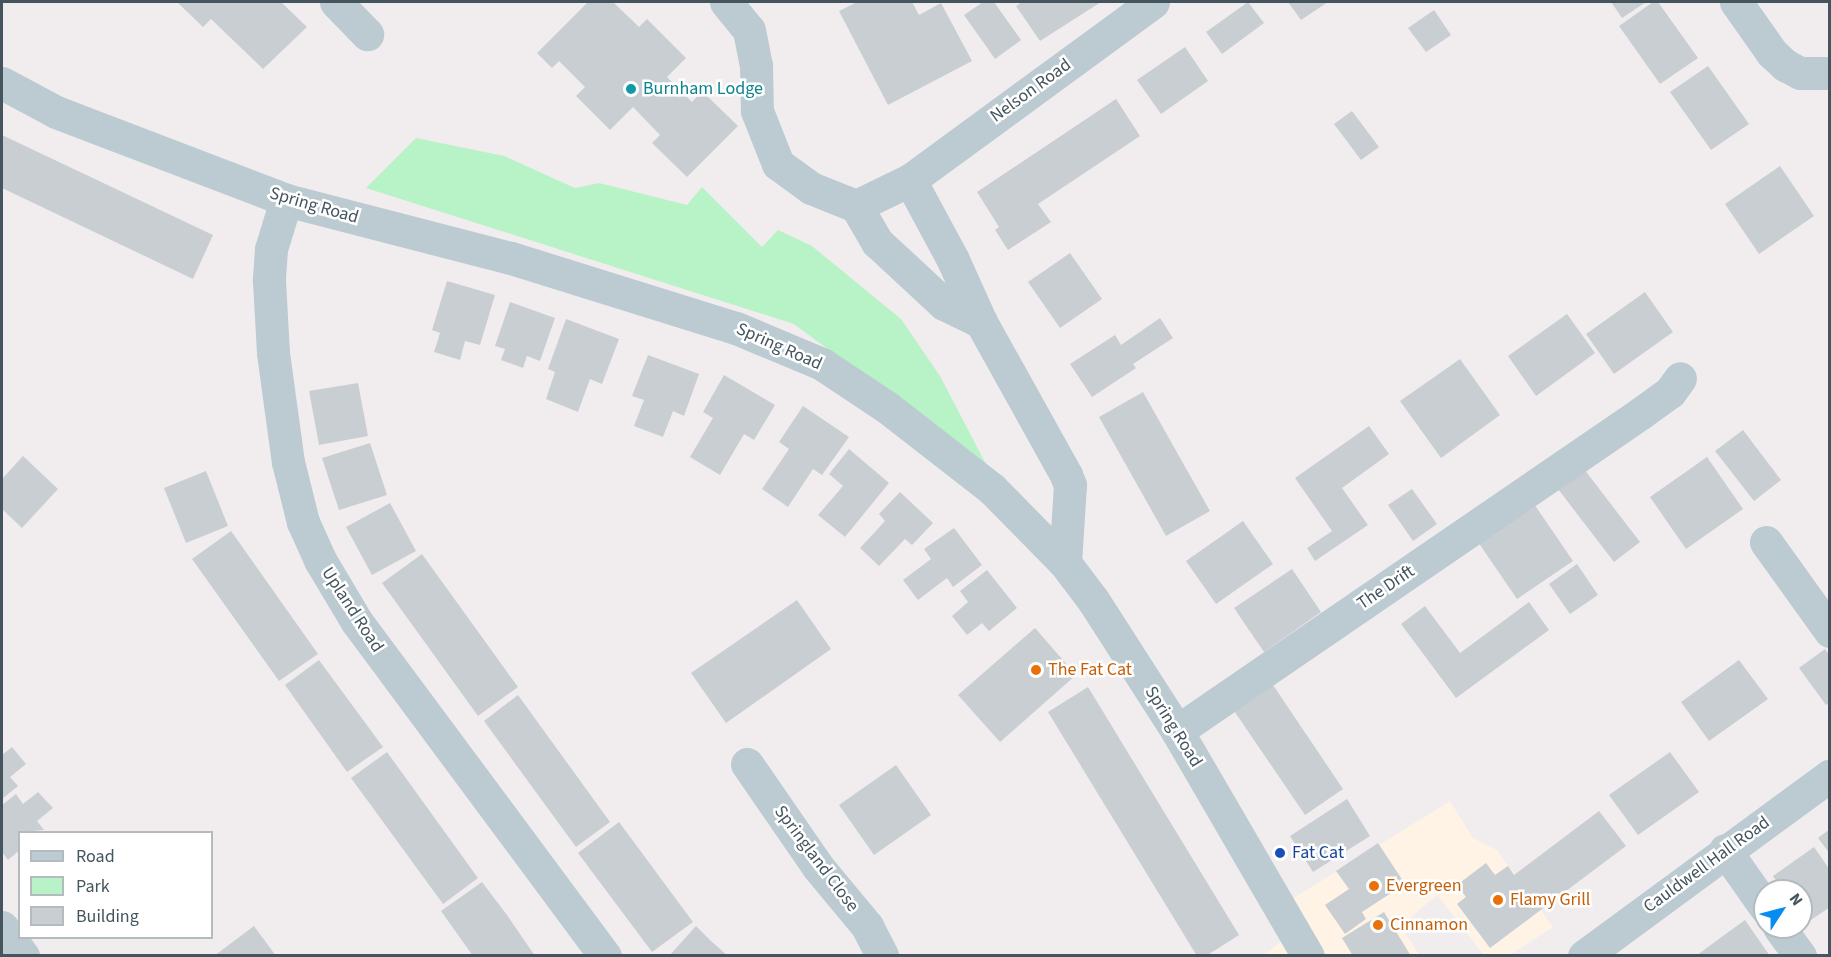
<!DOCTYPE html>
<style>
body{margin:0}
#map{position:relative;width:1831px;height:957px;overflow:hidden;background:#f1edee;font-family:"Source Sans 3",sans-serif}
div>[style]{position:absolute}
.commercial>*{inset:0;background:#fef3e4}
.green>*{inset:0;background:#b7f3c6}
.building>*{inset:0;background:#c9ced3}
.minor>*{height:33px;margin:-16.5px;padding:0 16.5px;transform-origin:16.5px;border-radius:16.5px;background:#bccbd2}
.dots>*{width:16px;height:16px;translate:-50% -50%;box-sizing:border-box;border:3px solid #fff;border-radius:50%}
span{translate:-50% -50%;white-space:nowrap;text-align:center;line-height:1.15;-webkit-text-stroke:5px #fff;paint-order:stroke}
.culture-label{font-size:18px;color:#0d838f}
.left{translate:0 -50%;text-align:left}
.street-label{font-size:18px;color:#44555d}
.food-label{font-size:18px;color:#c56008}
.transit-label{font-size:18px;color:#164399}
.frame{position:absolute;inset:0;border:3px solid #44555d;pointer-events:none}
.legend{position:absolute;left:18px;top:831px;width:195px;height:108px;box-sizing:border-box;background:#fff;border:2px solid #b4bbbe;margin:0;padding:8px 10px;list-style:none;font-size:18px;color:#44555d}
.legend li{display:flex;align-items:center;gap:12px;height:30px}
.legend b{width:30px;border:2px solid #b4bbbe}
.north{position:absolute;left:1753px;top:879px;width:60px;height:60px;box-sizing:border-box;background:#fff;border:2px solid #b4bbbe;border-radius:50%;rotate:54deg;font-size:16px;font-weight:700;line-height:24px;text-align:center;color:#44555d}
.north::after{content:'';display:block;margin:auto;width:21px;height:27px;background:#078cf2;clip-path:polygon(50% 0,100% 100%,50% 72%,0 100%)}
</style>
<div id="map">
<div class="commercial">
<i style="clip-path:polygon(1450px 801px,1473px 838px,1497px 850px,1553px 927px,1510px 955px,1484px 955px,1437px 895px,1401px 926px,1419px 955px,1263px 956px,1285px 938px,1271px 912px)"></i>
</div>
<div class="green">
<i style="clip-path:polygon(416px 138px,504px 156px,575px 188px,599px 183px,687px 205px,702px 187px,762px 247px,778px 230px,812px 246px,901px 319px,940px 376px,988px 468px,794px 324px,366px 188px)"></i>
</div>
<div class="building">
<i style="clip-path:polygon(177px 2px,281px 2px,307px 27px,263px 69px,211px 19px,203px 27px)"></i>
<i style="clip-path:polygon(588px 2px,613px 2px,639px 27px,647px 19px,686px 58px,667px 77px,692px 102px,702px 91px,738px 126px,687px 177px,652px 143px,660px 135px,633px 107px,610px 130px,576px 96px,585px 87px,559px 61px,552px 68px,537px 53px)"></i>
<i style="clip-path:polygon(857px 2px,912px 2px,919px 15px,941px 3px,972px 61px,888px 105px,839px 11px)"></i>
<i style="clip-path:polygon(983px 2px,994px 2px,1021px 40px,995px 59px,964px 15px)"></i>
<i style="clip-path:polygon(1022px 2px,1101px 2px,1040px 41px,1016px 6px)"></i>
<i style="clip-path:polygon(1248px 2px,1264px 23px,1222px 54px,1206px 32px)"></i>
<i style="clip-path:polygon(1288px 2px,1328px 2px,1301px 20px)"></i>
<i style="clip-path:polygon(1611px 2px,1646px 2px,1622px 18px)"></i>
<i style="clip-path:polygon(1653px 2px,1658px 2px,1698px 58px,1660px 84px,1619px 26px)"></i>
<i style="clip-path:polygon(1434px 10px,1451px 35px,1426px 52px,1408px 28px)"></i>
<i style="clip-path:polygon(1185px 47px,1208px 81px,1161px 114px,1137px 80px)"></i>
<i style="clip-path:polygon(1708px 66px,1749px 124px,1711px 150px,1670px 92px)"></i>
<i style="clip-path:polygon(1116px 99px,1140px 136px,1038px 204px,1051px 222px,1008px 250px,995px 230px,999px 227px,977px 192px)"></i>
<i style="clip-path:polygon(1352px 111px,1379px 147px,1361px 160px,1334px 124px)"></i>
<i style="clip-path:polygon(2px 135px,213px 235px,193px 279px,2px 188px)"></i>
<i style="clip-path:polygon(1780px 166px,1814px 216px,1759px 254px,1725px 204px)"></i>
<i style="clip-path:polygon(1070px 253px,1102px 299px,1060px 328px,1028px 282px)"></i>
<i style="clip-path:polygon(447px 281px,495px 295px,480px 345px,465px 341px,460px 360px,434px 352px,440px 333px,432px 330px)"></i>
<i style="clip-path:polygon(1645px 292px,1673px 332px,1614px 374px,1586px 334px)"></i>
<i style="clip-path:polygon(510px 302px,555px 318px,540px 361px,527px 356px,523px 368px,501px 360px,505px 349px,495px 346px)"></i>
<i style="clip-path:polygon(1567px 314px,1595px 353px,1536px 396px,1508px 356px)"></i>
<i style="clip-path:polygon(1160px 318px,1173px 338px,1133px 364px,1136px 368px,1092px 397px,1070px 364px,1115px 335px,1121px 345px)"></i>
<i style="clip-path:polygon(566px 319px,619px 339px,602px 384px,590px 379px,578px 412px,546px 399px,555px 372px,548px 369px)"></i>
<i style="clip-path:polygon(648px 355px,699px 374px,684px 416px,673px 411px,663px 437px,634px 426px,644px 400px,632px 396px)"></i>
<i style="clip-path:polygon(1460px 359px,1500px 415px,1441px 458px,1400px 401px)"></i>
<i style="clip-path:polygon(724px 375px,775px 405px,754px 440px,744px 434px,720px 475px,690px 457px,713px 418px,703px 412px)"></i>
<i style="clip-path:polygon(358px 383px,368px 436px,319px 445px,309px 391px)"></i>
<i style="clip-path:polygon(1143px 392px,1210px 511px,1166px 536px,1099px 417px)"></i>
<i style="clip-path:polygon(803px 406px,849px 437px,822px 475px,813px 469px,788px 507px,762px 489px,789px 449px,779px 442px)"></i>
<i style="clip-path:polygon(1369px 426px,1389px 454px,1342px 488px,1368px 525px,1315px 561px,1307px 548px,1332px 531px,1295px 478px)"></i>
<i style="clip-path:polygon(1743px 430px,1781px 480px,1754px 501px,1715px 451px)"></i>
<i style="clip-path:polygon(370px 443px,387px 495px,339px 510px,322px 458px)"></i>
<i style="clip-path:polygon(849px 449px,889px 483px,845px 537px,818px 515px,843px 486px,829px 474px)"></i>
<i style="clip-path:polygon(23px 456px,58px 489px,22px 528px,2px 509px,2px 479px)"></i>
<i style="clip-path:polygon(1707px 457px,1743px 509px,1686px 549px,1650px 497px)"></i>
<i style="clip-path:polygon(1584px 469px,1640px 542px,1614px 562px,1558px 489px)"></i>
<i style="clip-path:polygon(206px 471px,228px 526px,186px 543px,164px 488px)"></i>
<i style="clip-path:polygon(1412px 489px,1437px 524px,1413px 541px,1388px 505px)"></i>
<i style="clip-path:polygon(900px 492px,933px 523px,912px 545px,905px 539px,879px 566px,860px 548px,885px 521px,879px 514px)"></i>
<i style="clip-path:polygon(1532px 501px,1573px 561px,1517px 599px,1476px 539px)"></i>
<i style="clip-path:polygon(390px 503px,416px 551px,372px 575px,346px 527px)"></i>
<i style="clip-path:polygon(1243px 521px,1273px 564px,1216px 604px,1186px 561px)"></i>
<i style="clip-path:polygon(954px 528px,982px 565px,953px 587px,947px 578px,918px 600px,903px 580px,931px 559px,924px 549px)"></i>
<i style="clip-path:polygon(231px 531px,318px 654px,279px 681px,192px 559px)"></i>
<i style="clip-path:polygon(422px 554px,518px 687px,478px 716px,382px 583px)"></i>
<i style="clip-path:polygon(1577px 564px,1598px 595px,1570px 614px,1549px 584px)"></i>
<i style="clip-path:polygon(1292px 569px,1321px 612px,1264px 652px,1234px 608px)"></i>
<i style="clip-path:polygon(987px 570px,1017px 608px,989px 631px,982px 623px,967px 635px,952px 616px,968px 602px,960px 591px)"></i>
<i style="clip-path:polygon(797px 600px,831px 649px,726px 723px,691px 673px)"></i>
<i style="clip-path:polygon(1529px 602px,1549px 630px,1456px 698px,1401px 624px,1425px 606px,1460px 653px)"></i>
<i style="clip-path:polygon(1035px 628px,1076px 675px,1000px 742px,958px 695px)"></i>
<i style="clip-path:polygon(1825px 649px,1830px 656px,1830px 703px,1826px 705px,1799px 668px)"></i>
<i style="clip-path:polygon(319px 660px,383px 747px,347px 772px,285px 685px)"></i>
<i style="clip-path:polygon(1739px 660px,1768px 699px,1709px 741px,1681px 702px)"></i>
<i style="clip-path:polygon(1265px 673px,1343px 789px,1305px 815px,1226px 699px)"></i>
<i style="clip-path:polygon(1088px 687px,1239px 935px,1206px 956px,1197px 956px,1048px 712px)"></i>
<i style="clip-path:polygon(518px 695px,610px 822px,576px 847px,484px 721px)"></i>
<i style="clip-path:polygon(12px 747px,26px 764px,10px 777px,18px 786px,2px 799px,2px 755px)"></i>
<i style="clip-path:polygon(387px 752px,478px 878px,443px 904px,351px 778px)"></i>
<i style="clip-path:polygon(1670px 752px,1699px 792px,1638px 835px,1609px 795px)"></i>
<i style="clip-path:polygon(896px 765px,931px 815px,874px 855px,839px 805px)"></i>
<i style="clip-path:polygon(38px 792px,53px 808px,37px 821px,44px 830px,20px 832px,20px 850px,8px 860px,2px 852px,2px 805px,16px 794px,23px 804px)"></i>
<i style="clip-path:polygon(1347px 799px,1370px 836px,1313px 872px,1290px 836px)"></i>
<i style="clip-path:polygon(1599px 811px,1626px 846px,1490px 948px,1457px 904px,1466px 897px,1457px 885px,1486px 863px,1495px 875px,1508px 866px,1514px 875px)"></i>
<i style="clip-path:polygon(619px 822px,693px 922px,652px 952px,578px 853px)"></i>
<i style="clip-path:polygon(1830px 829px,1830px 854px,1818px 838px)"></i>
<i style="clip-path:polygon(1378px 843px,1405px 884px,1362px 912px,1366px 919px,1345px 934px,1325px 905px,1349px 889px,1336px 871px)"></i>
<i style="clip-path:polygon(1814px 847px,1830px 870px,1830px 907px,1805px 924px,1801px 917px,1801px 891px,1783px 891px,1773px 876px)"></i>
<i style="clip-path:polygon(482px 882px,507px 915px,535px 956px,473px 956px,441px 911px)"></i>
<i style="clip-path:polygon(1384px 912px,1411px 956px,1353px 956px,1342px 938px)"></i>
<i style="clip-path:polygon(1745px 920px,1770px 956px,1696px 956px,1716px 941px)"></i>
<i style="clip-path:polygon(254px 926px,276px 956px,214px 956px)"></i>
<i style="clip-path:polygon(696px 926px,711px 941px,728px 956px,669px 956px)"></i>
</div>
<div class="minor">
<i style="left:336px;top:2px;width:45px;rotate:45.9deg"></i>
<i style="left:726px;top:2px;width:36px;rotate:51deg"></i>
<i style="left:749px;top:30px;width:36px;rotate:79deg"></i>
<i style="left:756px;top:65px;width:46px;rotate:88.8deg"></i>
<i style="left:757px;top:111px;width:57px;rotate:68.4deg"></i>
<i style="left:778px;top:164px;width:41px;rotate:36deg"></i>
<i style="left:811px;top:188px;width:48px;rotate:21.8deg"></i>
<i style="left:1736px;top:2px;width:62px;rotate:54.8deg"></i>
<i style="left:1772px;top:53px;width:18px;rotate:43deg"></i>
<i style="left:1785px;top:65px;width:17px;rotate:28deg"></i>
<i style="left:1800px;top:73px;width:30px"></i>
<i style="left:2px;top:83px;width:61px;rotate:28.2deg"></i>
<i style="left:56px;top:112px;width:246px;rotate:20.9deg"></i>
<i style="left:286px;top:200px;width:232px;rotate:14.5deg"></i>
<i style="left:511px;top:258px;width:236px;rotate:17.3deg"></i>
<i style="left:736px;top:328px;width:93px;rotate:22.7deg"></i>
<i style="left:822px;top:364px;width:79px;rotate:33.7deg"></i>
<i style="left:888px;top:408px;width:132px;rotate:37.9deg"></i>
<i style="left:992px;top:489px;width:104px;rotate:45.4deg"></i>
<i style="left:1065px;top:563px;width:46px;rotate:52.9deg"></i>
<i style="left:1093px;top:600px;width:156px;rotate:57.3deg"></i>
<i style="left:1177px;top:731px;width:260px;rotate:59.8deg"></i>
<i style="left:910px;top:180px;width:91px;rotate:61.7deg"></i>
<i style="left:953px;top:260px;width:68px;rotate:65.7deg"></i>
<i style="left:981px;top:322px;width:175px;rotate:60.9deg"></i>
<i style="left:1066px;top:475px;width:11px;rotate:68deg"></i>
<i style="left:1070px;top:485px;width:78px;rotate:93.7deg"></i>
<i style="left:286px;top:200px;width:51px;rotate:107deg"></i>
<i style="left:271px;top:249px;width:32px;rotate:94deg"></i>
<i style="left:269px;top:281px;width:72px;rotate:86.8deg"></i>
<i style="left:273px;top:353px;width:110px;rotate:82.2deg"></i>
<i style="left:288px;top:462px;width:62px;rotate:76deg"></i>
<i style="left:303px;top:522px;width:42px;rotate:65.9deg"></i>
<i style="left:320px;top:560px;width:72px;rotate:59.2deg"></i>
<i style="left:357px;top:622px;width:416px;rotate:53.4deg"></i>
<i style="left:856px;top:206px;width:60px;rotate:-25.7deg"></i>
<i style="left:910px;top:180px;width:301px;rotate:-36.2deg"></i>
<i style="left:856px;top:206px;width:42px;rotate:59.7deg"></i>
<i style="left:877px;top:242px;width:91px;rotate:42.8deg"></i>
<i style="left:944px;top:304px;width:41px;rotate:25.9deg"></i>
<i style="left:1766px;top:542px;width:110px;rotate:54.3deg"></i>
<i style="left:1177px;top:731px;width:563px;rotate:-34.42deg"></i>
<i style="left:1641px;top:413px;width:36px;rotate:-36deg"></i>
<i style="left:1670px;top:392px;width:17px;rotate:-54deg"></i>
<i style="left:747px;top:764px;width:125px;rotate:55.4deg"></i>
<i style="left:818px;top:867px;width:77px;rotate:50.3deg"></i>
<i style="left:867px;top:926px;width:34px;rotate:63deg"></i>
<i style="left:1725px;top:850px;width:70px;rotate:54.9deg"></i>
<i style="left:2px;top:927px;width:36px;rotate:54deg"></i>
<i style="left:1779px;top:927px;width:36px;rotate:54deg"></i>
<i style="left:1584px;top:956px;width:305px;rotate:-36.3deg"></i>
</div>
<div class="dots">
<i style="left:631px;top:89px;background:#0f9aa8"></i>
<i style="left:1036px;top:670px;background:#e8710a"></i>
<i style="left:1280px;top:853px;background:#1a4fb4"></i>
<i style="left:1374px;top:886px;background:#e8710a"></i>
<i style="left:1498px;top:900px;background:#e8710a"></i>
<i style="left:1378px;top:925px;background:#e8710a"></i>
</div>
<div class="culture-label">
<span class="left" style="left:643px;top:89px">Burnham Lodge</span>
</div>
<div class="street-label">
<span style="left:1031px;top:91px;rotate:-36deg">Nelson Road</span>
<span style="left:314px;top:206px;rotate:16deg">Spring Road</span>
<span style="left:779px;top:347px;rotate:24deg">Spring Road</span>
<span style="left:1386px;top:588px;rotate:-34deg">The Drift</span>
<span style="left:352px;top:610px;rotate:57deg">Upland Road</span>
<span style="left:1173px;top:727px;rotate:58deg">Spring Road</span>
<span style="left:816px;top:859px;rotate:53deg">Springland Close</span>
<span style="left:1707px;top:865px;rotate:-36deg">Cauldwell Hall Road</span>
</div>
<div class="food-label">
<span class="left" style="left:1048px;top:670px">The Fat Cat</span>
<span class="left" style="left:1386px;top:886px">Evergreen</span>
<span class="left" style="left:1510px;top:900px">Flamy Grill</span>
<span class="left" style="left:1390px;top:925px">Cinnamon</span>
</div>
<div class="transit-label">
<span class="left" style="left:1292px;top:853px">Fat Cat</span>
</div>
<div class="frame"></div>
<ul class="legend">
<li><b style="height:8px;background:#bccbd2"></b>Road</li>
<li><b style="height:16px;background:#b7f3c6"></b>Park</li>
<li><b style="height:16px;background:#c9ced3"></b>Building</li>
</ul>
<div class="north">N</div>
</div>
